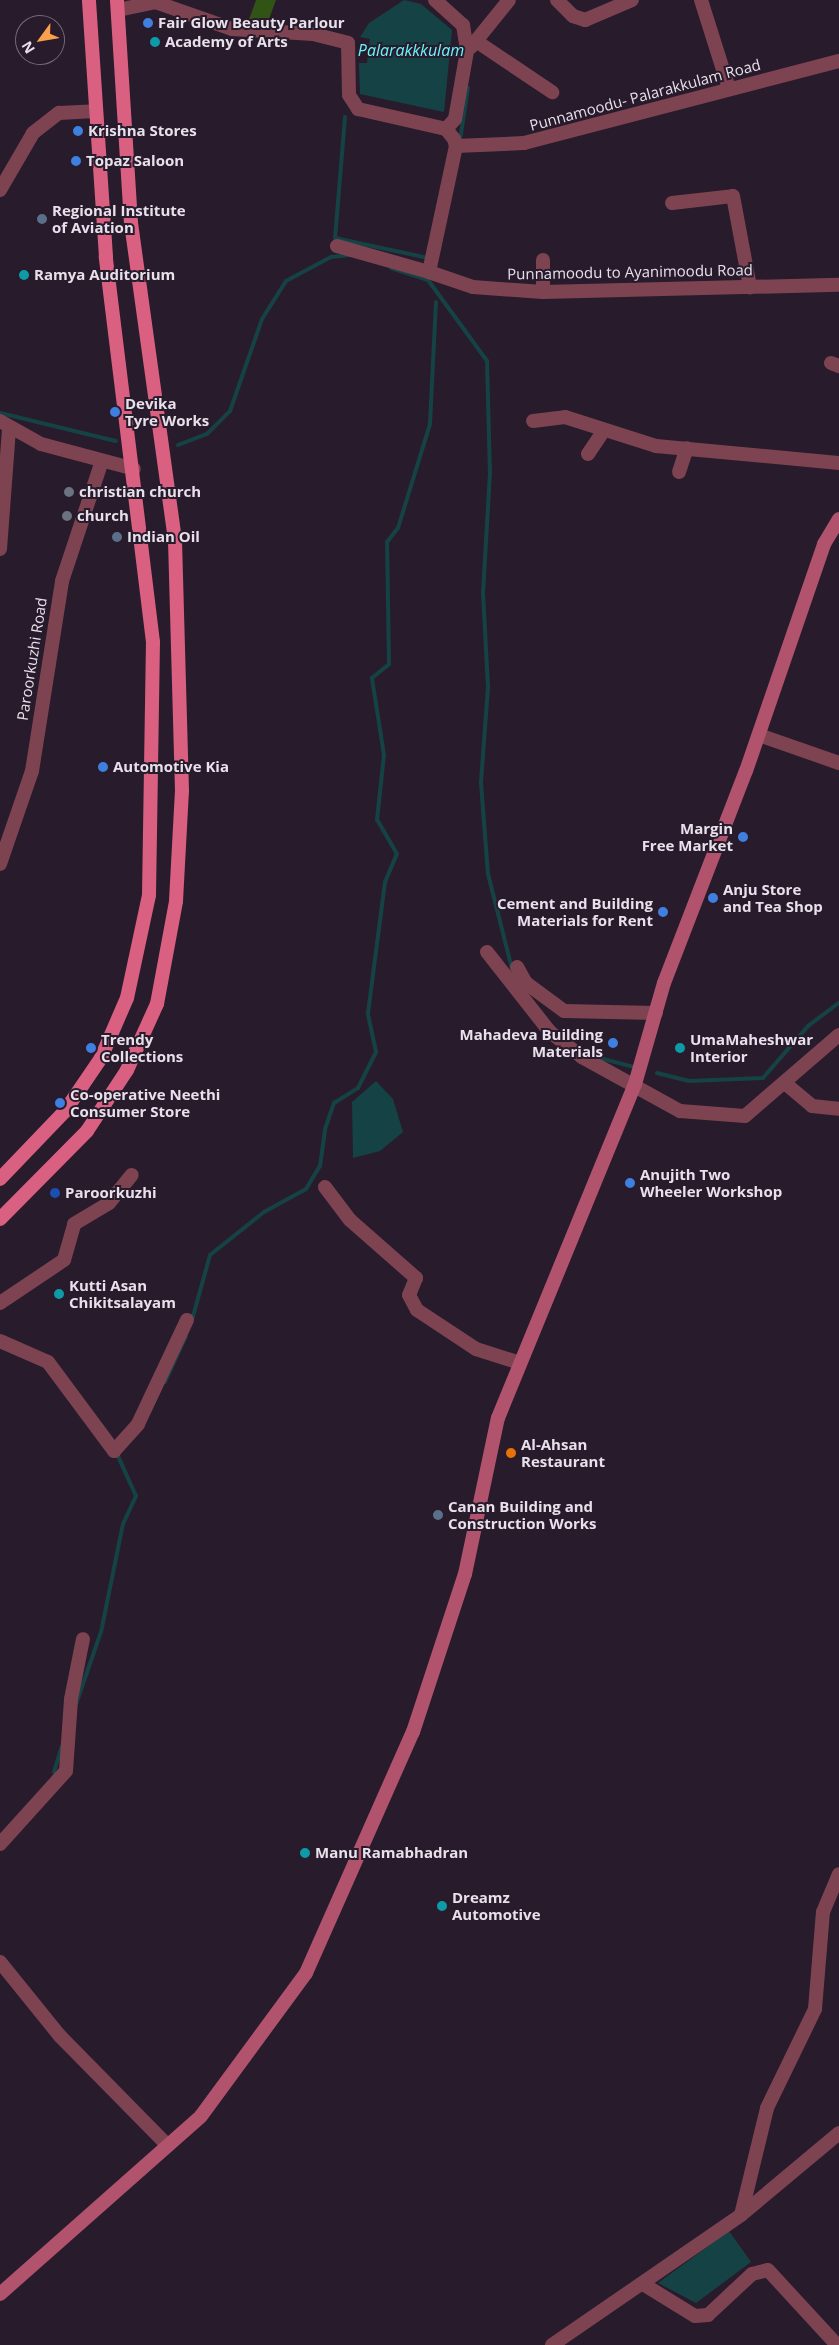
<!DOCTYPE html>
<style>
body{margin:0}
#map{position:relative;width:839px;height:2345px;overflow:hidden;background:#281b2c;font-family:"Open Sans",sans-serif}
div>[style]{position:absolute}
.green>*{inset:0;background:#325316}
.water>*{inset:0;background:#154345}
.stream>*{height:4px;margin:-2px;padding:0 2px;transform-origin:2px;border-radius:2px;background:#154345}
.minor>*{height:14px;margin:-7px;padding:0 7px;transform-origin:7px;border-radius:7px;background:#7e4351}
.secondary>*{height:14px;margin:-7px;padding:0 7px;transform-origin:7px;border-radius:7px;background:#b1536c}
.primary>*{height:14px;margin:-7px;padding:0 7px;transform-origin:7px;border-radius:7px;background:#d96081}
.dots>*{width:14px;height:14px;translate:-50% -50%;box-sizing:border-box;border:2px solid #281b2c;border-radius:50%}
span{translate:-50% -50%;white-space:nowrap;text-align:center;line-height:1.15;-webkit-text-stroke:4px #281b2c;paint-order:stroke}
.poi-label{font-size:15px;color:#e8e0eb;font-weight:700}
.left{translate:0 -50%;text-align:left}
.right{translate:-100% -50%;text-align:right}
.street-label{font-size:15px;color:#e8e0eb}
.water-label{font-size:16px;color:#67f6fc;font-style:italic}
.north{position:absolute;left:15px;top:15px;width:50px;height:50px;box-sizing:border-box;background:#281b2c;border:1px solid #756a78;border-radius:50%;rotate:238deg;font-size:14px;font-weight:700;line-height:20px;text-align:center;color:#e8e0eb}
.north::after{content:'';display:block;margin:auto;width:18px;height:22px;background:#f9a04d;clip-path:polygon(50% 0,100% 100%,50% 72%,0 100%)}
</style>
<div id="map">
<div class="green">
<i style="clip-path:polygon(256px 0,276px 0,266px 27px,247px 25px)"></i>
</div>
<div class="water">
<i style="clip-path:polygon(404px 0,421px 4px,452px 30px,444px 112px,360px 94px,359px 63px,367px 63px,370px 39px,360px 37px,369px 23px)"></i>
<i style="clip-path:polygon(376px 1081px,393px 1099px,403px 1132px,380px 1151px,353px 1158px,352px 1102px)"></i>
<i style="clip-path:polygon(729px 2231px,751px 2262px,696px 2303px,658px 2283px)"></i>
</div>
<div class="stream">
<i style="left:345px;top:117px;width:121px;rotate:94.7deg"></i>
<i style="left:335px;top:238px;width:95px;rotate:12.1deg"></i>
<i style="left:460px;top:140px;width:53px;rotate:-81.3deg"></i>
<i style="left:391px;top:268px;width:39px;rotate:18deg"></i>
<i style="left:428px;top:280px;width:100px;rotate:53.9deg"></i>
<i style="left:487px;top:361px;width:111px;rotate:88.5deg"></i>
<i style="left:490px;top:472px;width:120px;rotate:93.3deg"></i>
<i style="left:483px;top:592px;width:95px;rotate:87deg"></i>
<i style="left:488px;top:687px;width:96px;rotate:94.2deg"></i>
<i style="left:481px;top:783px;width:91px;rotate:85.6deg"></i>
<i style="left:488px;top:874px;width:102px;rotate:75.8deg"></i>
<i style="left:0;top:413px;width:119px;rotate:13.6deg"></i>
<i style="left:178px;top:445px;width:31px;rotate:-21deg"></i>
<i style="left:207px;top:434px;width:33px;rotate:-45deg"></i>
<i style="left:230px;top:411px;width:97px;rotate:-70.8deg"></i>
<i style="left:262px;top:319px;width:45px;rotate:-57.7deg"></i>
<i style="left:286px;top:281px;width:51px;rotate:-28.1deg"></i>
<i style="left:331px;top:257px;width:18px;rotate:-6deg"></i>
<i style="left:592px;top:1056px;width:43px;rotate:14.7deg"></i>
<i style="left:657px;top:1073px;width:33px;rotate:14deg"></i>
<i style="left:689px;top:1081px;width:74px;rotate:-2.3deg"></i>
<i style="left:763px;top:1078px;width:69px;rotate:-49.1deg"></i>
<i style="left:808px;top:1026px;width:39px;rotate:-37deg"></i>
<i style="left:192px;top:1320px;width:67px;rotate:-74.5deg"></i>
<i style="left:210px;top:1255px;width:69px;rotate:-38.5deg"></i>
<i style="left:264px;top:1212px;width:48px;rotate:-28.7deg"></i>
<i style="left:306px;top:1189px;width:27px;rotate:-59deg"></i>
<i style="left:320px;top:1166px;width:37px;rotate:-82deg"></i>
<i style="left:325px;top:1129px;width:28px;rotate:-71deg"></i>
<i style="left:334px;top:1103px;width:28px;rotate:-32deg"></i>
<i style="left:358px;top:1088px;width:40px;rotate:-63.4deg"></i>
<i style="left:376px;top:1052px;width:40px;rotate:-102deg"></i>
<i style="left:368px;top:1013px;width:132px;rotate:-82.6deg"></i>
<i style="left:385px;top:882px;width:30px;rotate:-67deg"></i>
<i style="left:397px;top:854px;width:39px;rotate:-120deg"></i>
<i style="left:377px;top:820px;width:65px;rotate:-83.9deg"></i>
<i style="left:384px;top:755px;width:78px;rotate:-98.9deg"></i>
<i style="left:372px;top:678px;width:22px;rotate:-39deg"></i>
<i style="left:389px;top:664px;width:122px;rotate:-90.9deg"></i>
<i style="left:387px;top:542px;width:18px;rotate:-52deg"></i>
<i style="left:398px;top:528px;width:109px;rotate:-72.9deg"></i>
<i style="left:430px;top:424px;width:122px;rotate:-87.2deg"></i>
<i style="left:165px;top:1382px;width:51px;rotate:-65.5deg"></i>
<i style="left:76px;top:1704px;width:76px;rotate:-70.9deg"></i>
<i style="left:101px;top:1632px;width:110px;rotate:-78.5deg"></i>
<i style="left:123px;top:1524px;width:31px;rotate:-65deg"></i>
<i style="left:136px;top:1496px;width:46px;rotate:-114.3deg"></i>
<i style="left:54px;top:1772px;width:27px;rotate:-73deg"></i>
</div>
<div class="minor">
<i style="left:435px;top:0;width:38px;rotate:42deg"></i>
<i style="left:463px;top:25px;width:26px;rotate:81deg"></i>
<i style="left:467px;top:51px;width:69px;rotate:100deg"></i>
<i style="left:455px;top:119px;width:13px;rotate:132deg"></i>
<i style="left:557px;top:0;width:23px;rotate:45deg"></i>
<i style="left:573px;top:16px;width:13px;rotate:18deg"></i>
<i style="left:585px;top:20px;width:51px;rotate:-23.1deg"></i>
<i style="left:701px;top:0;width:93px;rotate:72.5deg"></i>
<i style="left:118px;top:10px;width:38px;rotate:-12deg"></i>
<i style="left:155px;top:2px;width:82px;rotate:19.3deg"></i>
<i style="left:232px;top:29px;width:81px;rotate:3.5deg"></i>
<i style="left:313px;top:34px;width:36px;rotate:14deg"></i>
<i style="left:348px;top:43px;width:52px;rotate:88.9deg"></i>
<i style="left:349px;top:95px;width:17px;rotate:57deg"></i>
<i style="left:358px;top:109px;width:90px;rotate:12.8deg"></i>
<i style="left:446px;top:129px;width:13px;rotate:51deg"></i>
<i style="left:454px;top:139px;width:7px;rotate:74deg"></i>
<i style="left:456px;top:146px;width:129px;rotate:102.1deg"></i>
<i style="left:429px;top:272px;width:46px;rotate:18.8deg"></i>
<i style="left:473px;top:287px;width:70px;rotate:4.1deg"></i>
<i style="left:543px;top:292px;width:296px;rotate:-1.4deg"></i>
<i style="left:476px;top:41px;width:92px;rotate:33.9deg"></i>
<i style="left:471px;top:47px;width:60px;rotate:-51deg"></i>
<i style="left:456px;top:146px;width:68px;rotate:-2.5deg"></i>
<i style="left:524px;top:143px;width:325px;rotate:-14.6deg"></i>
<i style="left:0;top:190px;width:66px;rotate:-59.9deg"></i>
<i style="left:33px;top:133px;width:33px;rotate:-38deg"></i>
<i style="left:59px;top:113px;width:36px;rotate:-3deg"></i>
<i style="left:672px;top:203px;width:61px;rotate:-6.5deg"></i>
<i style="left:733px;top:196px;width:93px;rotate:79.4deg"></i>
<i style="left:337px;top:246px;width:96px;rotate:15.8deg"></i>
<i style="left:543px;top:292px;width:32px;rotate:-90deg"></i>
<i style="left:831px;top:363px;width:9px;rotate:21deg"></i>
<i style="left:0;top:421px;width:47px;rotate:29.3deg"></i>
<i style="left:41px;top:444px;width:96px;rotate:15deg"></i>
<i style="left:533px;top:421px;width:32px;rotate:-7deg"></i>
<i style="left:565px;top:417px;width:96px;rotate:17.7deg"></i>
<i style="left:656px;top:446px;width:184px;rotate:5.3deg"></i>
<i style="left:588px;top:454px;width:29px;rotate:-56deg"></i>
<i style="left:679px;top:472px;width:25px;rotate:-72deg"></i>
<i style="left:0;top:549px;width:119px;rotate:-85.7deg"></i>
<i style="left:759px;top:735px;width:85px;rotate:19.3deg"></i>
<i style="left:0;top:864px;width:98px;rotate:-71deg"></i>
<i style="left:32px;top:771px;width:192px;rotate:-81deg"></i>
<i style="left:62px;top:581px;width:126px;rotate:-71.6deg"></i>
<i style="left:487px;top:952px;width:102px;rotate:51.8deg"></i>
<i style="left:550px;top:1032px;width:41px;rotate:38deg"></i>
<i style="left:582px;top:1057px;width:112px;rotate:28.9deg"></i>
<i style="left:680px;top:1111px;width:65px;rotate:4.4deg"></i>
<i style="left:745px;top:1116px;width:124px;rotate:-40.8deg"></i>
<i style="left:517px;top:967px;width:18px;rotate:61deg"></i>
<i style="left:526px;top:983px;width:47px;rotate:36.4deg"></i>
<i style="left:564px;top:1011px;width:92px;rotate:1.2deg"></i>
<i style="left:786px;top:1084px;width:34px;rotate:40deg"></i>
<i style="left:812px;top:1106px;width:27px;rotate:6deg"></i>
<i style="left:325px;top:1187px;width:41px;rotate:52.9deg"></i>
<i style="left:350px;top:1220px;width:88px;rotate:41.3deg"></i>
<i style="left:416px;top:1278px;width:18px;rotate:112deg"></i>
<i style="left:409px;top:1295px;width:17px;rotate:62deg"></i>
<i style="left:417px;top:1310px;width:71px;rotate:33.5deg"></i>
<i style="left:476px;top:1349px;width:43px;rotate:17.6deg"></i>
<i style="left:0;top:1303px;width:77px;rotate:-33.9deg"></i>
<i style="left:64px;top:1260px;width:37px;rotate:-74deg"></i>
<i style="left:74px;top:1224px;width:41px;rotate:-31deg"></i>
<i style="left:109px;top:1203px;width:36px;rotate:-51deg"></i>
<i style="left:0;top:1341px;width:52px;rotate:23.6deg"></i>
<i style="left:48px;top:1362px;width:111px;rotate:53.4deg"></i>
<i style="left:114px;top:1451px;width:36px;rotate:-48deg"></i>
<i style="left:138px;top:1424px;width:115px;rotate:-64.8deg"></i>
<i style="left:0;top:1844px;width:98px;rotate:-47.9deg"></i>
<i style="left:66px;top:1771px;width:72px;rotate:-86deg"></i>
<i style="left:71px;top:1699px;width:61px;rotate:-78.7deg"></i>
<i style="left:0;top:1962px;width:95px;rotate:51deg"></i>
<i style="left:60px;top:2036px;width:151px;rotate:45.5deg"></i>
<i style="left:741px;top:2215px;width:128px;rotate:-39.9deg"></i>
<i style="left:643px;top:2284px;width:61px;rotate:31.6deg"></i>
<i style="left:695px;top:2316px;width:13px;rotate:-4deg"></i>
<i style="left:708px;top:2315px;width:60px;rotate:-43deg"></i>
<i style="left:752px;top:2274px;width:16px;rotate:-14deg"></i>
<i style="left:768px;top:2270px;width:102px;rotate:47.4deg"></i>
<i style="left:552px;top:2345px;width:229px;rotate:-34.5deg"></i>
<i style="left:741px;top:2215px;width:110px;rotate:-76.3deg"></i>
<i style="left:767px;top:2108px;width:110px;rotate:-64.1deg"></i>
<i style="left:815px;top:2009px;width:97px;rotate:-85.3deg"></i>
<i style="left:823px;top:1912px;width:41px;rotate:-67.2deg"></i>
</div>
<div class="secondary">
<i style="left:0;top:2294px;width:268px;rotate:-41.5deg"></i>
<i style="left:201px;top:2116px;width:177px;rotate:-53.7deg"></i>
<i style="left:306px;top:1973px;width:264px;rotate:-66.1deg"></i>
<i style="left:413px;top:1732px;width:166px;rotate:-71.8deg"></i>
<i style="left:465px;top:1574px;width:159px;rotate:-78.1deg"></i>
<i style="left:498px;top:1418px;width:361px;rotate:-67.7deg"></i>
<i style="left:635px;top:1084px;width:105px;rotate:-74deg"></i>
<i style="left:664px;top:983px;width:227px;rotate:-68.9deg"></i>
<i style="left:746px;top:771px;width:240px;rotate:-71deg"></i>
<i style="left:824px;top:544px;width:29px;rotate:-59deg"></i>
</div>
<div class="primary">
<i style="left:0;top:1179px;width:94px;rotate:-46.3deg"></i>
<i style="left:65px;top:1111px;width:64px;rotate:-55.8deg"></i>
<i style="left:101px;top:1058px;width:65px;rotate:-66.6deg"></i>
<i style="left:127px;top:998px;width:105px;rotate:-77.9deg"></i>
<i style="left:149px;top:895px;width:253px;rotate:-89.1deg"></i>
<i style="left:153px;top:642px;width:388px;rotate:-97deg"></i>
<i style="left:106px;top:257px;width:258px;rotate:-93.8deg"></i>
<i style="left:0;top:1219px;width:124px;rotate:-45.3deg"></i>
<i style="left:87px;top:1131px;width:73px;rotate:-56.7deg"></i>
<i style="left:127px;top:1070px;width:72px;rotate:-65.6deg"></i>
<i style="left:157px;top:1004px;width:105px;rotate:-79.5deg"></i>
<i style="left:176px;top:901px;width:110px;rotate:-86.9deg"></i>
<i style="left:182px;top:791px;width:251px;rotate:-91.6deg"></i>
<i style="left:175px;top:540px;width:320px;rotate:-97.9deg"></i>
<i style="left:131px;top:223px;width:223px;rotate:-93.6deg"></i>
</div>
<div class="dots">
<i style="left:148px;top:23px;background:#3f7fe0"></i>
<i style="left:155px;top:42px;background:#0f9aa8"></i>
<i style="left:78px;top:131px;background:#3f7fe0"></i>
<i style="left:76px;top:161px;background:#3f7fe0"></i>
<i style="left:42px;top:219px;background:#5c6f8a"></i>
<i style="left:24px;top:275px;background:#0f9aa8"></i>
<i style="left:115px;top:412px;background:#3f7fe0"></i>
<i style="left:69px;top:492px;background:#6b7280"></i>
<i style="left:67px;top:516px;background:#6b7280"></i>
<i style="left:117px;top:537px;background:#5c6f8a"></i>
<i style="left:103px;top:767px;background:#3f7fe0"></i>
<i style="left:743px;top:837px;background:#3f7fe0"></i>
<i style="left:713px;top:898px;background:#3f7fe0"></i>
<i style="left:663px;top:912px;background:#3f7fe0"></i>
<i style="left:613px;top:1043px;background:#3f7fe0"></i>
<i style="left:91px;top:1048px;background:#3f7fe0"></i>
<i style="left:680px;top:1048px;background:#0f9aa8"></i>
<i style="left:60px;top:1103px;background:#3f7fe0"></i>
<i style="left:630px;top:1183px;background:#3f7fe0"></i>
<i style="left:55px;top:1193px;background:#1a4fb4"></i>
<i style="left:59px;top:1294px;background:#0f9aa8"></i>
<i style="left:511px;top:1453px;background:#e8710a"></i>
<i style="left:438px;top:1515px;background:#5c6f8a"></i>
<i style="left:305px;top:1853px;background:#0f9aa8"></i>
<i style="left:442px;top:1906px;background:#0f9aa8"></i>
</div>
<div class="poi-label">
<span class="left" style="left:158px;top:23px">Fair Glow Beauty Parlour</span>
<span class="left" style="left:165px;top:42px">Academy of Arts</span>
<span class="left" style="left:88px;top:131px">Krishna Stores</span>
<span class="left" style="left:86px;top:161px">Topaz Saloon</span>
<span class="left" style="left:52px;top:219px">Regional Institute<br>of Aviation</span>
<span class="left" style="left:34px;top:275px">Ramya Auditorium</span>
<span class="left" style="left:125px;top:412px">Devika<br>Tyre Works</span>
<span class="left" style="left:79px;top:492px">christian church</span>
<span class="left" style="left:77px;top:516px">church</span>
<span class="left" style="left:127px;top:537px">Indian Oil</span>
<span class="left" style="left:113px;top:767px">Automotive Kia</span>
<span class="right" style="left:733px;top:837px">Margin<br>Free Market</span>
<span class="left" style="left:723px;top:898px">Anju Store<br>and Tea Shop</span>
<span class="right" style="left:653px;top:912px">Cement and Building<br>Materials for Rent</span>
<span class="right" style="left:603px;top:1043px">Mahadeva Building<br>Materials</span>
<span class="left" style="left:101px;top:1048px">Trendy<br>Collections</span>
<span class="left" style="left:690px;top:1048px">UmaMaheshwar<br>Interior</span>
<span class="left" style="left:70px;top:1103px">Co-operative Neethi<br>Consumer Store</span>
<span class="left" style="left:640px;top:1183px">Anujith Two<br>Wheeler Workshop</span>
<span class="left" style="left:65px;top:1193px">Paroorkuzhi</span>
<span class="left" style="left:69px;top:1294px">Kutti Asan<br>Chikitsalayam</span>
<span class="left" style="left:521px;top:1453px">Al-Ahsan<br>Restaurant</span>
<span class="left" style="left:448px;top:1515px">Canan Building and<br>Construction Works</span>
<span class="left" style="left:315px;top:1853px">Manu Ramabhadran</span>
<span class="left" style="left:452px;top:1906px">Dreamz<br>Automotive</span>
</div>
<div class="street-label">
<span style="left:645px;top:95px;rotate:-15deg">Punnamoodu- Palarakkulam Road</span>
<span style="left:630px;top:272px;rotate:-1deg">Punnamoodu to Ayanimoodu Road</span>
<span style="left:32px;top:659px;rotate:-81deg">Paroorkuzhi Road</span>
</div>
<div class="water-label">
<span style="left:411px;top:50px">Palarakkkulam</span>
</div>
<div class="north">N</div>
</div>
